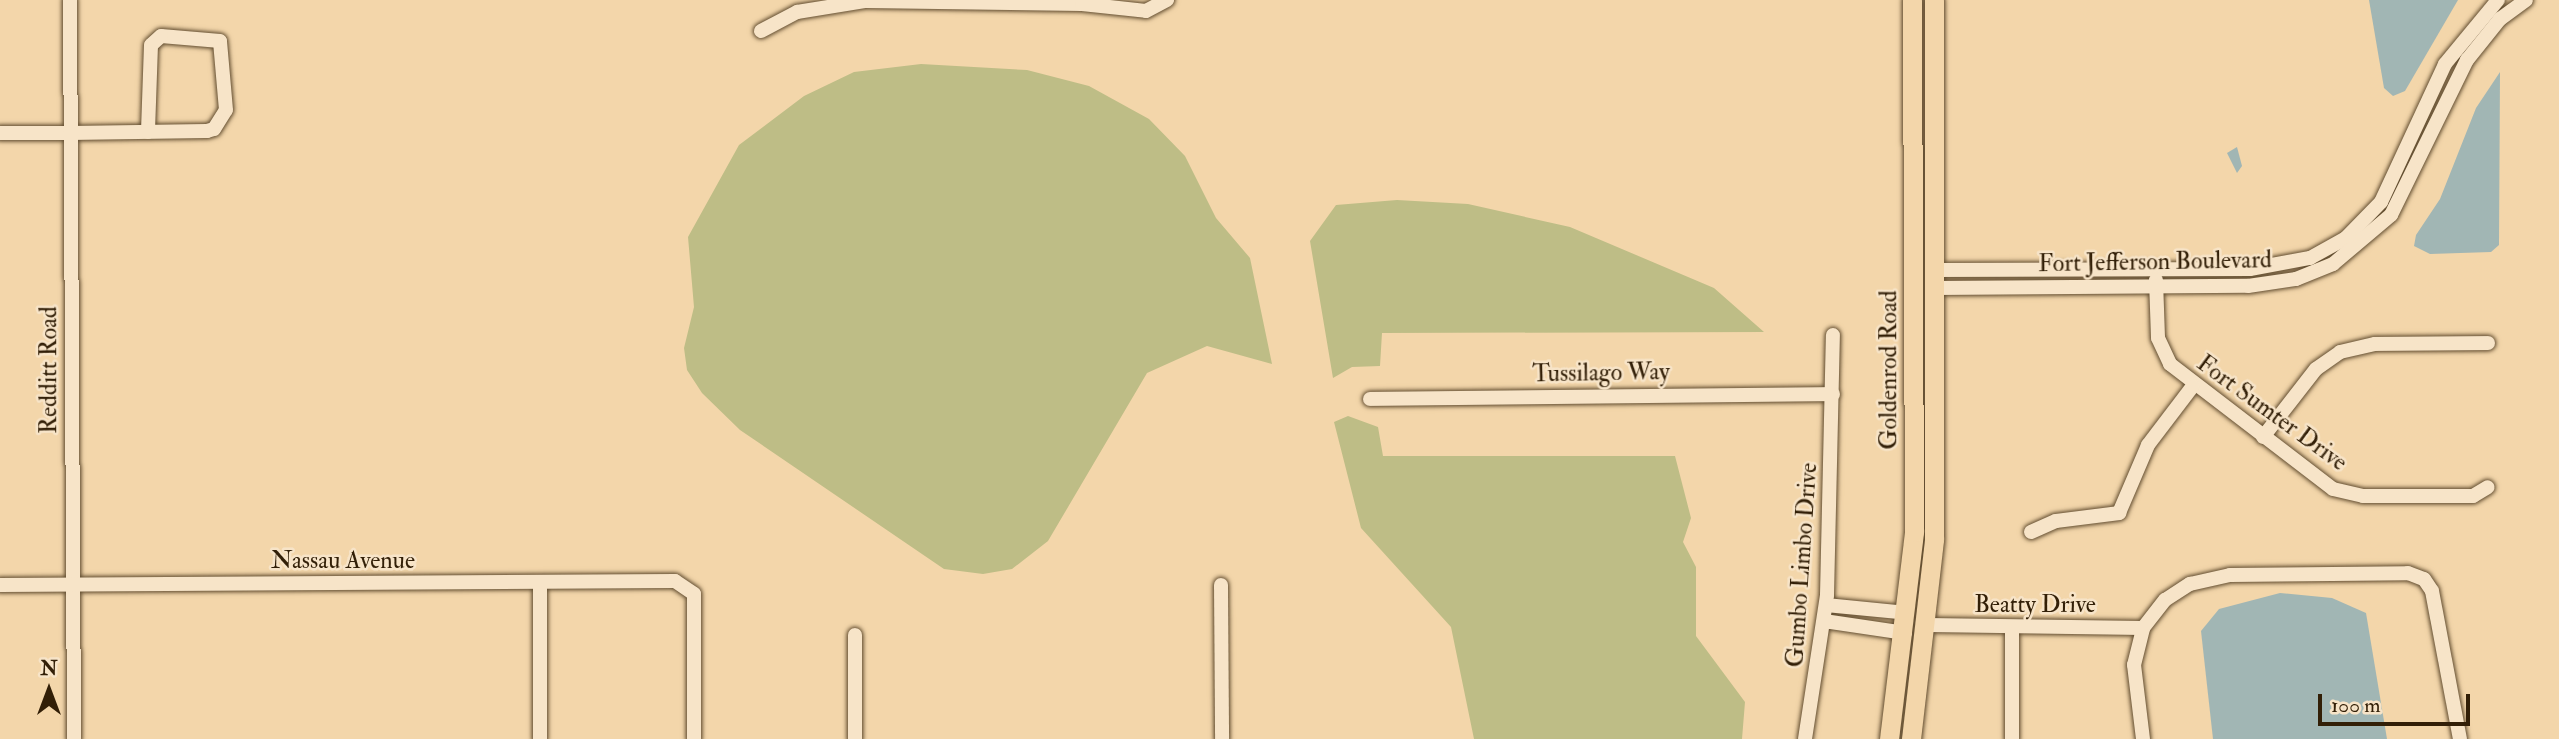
<!DOCTYPE html>
<style>
body{margin:0}
#map{position:relative;width:2559px;height:739px;overflow:hidden;background:#f3d6aa;font-family:"IM FELL Double Pica",serif}
div>[style]{position:absolute}
.green>*{inset:0;background:#bebd86}
.water>*{inset:0;background:#a1b6b4}
.roads{filter:drop-shadow(0 0 2px #624d30) drop-shadow(0 0 2px #624d30)}
.minor>*{height:14px;margin:-7px;padding:0 7px;transform-origin:7px;border-radius:7px;background:#f7e4c8}
.major>*{height:19px;margin:-9.5px;padding:0 9.5px;transform-origin:9.5px;border-radius:9.5px;background:#f3d6aa}
span{translate:-50% -50%;white-space:nowrap;text-align:center;line-height:1.15;-webkit-text-stroke:5px #f7e4c8;paint-order:stroke}
.street-label{font-size:24px;color:#321f07}
.north{position:absolute;left:14px;top:655px;width:70px;height:70px;-webkit-text-stroke:5px #f7e4c8;paint-order:stroke;rotate:0deg;font-size:19px;font-weight:700;line-height:28px;text-align:center;color:#321f07}
.north::after{content:'';display:block;margin:auto;width:24px;height:32px;background:#321f07;clip-path:polygon(50% 0,100% 100%,50% 72%,0 100%)}
.scale{position:absolute;left:2318px;top:694px;width:152px;height:32px;box-sizing:border-box;border:4px solid #321f07;border-top:0;padding-left:9px;font-size:21px;line-height:24px;white-space:nowrap;color:#321f07;-webkit-text-stroke:5px #f7e4c8;paint-order:stroke}
</style>
<div id="map">
<div class="green">
<i style="clip-path:polygon(921px 64px,1027px 70px,1089px 86px,1149px 119px,1185px 156px,1216px 218px,1250px 258px,1272px 364px,1207px 346px,1147px 373px,1048px 541px,1012px 569px,983px 574px,944px 569px,740px 430px,702px 393px,687px 370px,684px 348px,694px 307px,688px 237px,739px 145px,804px 96px,854px 72px)"></i>
<i style="clip-path:polygon(1397px 200px,1468px 204px,1570px 227px,1714px 288px,1764px 332px,1382px 333px,1380px 366px,1352px 367px,1333px 378px,1310px 241px,1336px 205px)"></i>
<i style="clip-path:polygon(1348px 416px,1378px 427px,1383px 456px,1675px 456px,1691px 518px,1683px 542px,1696px 567px,1696px 636px,1745px 702px,1742px 739px,1474px 739px,1451px 627px,1361px 528px,1334px 422px)"></i>
</div>
<div class="water">
<i style="clip-path:polygon(2369px 0,2458px 0,2405px 91px,2393px 96px,2384px 88px)"></i>
<i style="clip-path:polygon(2500px 72px,2499px 245px,2491px 252px,2430px 254px,2414px 246px,2416px 235px,2440px 199px,2476px 108px)"></i>
<i style="clip-path:polygon(2237px 147px,2242px 166px,2237px 173px,2227px 153px)"></i>
<i style="clip-path:polygon(2280px 593px,2332px 598px,2366px 613px,2387px 739px,2213px 739px,2201px 631px,2219px 609px)"></i>
</div>
<div class="roads">
<div class="minor">
<i style="left:70px;top:0;width:739px;rotate:89.69deg"></i>
<i style="left:761px;top:31px;width:41px;rotate:-27.8deg"></i>
<i style="left:797px;top:12px;width:70px;rotate:-9.1deg"></i>
<i style="left:866px;top:1px;width:216px;rotate:0.8deg"></i>
<i style="left:1082px;top:4px;width:64px;rotate:6.2deg"></i>
<i style="left:1146px;top:11px;width:24px;rotate:-28deg"></i>
<i style="left:0;top:133px;width:70px"></i>
<i style="left:70px;top:133px;width:137px;rotate:-0.8deg"></i>
<i style="left:207px;top:131px;width:7px;rotate:-16deg"></i>
<i style="left:214px;top:129px;width:22px;rotate:-58deg"></i>
<i style="left:226px;top:110px;width:69px;rotate:-95deg"></i>
<i style="left:220px;top:41px;width:59px;rotate:-175.2deg"></i>
<i style="left:161px;top:36px;width:13px;rotate:138deg"></i>
<i style="left:151px;top:45px;width:87px;rotate:92deg"></i>
<i style="left:1934px;top:270px;width:316px;rotate:-0.2deg"></i>
<i style="left:2250px;top:269px;width:61px;rotate:-10.4deg"></i>
<i style="left:2310px;top:258px;width:41px;rotate:-29.1deg"></i>
<i style="left:2346px;top:238px;width:50px;rotate:-45.8deg"></i>
<i style="left:2381px;top:202px;width:152px;rotate:-65.1deg"></i>
<i style="left:2445px;top:64px;width:83px;rotate:-50.4deg"></i>
<i style="left:2156px;top:280px;width:58px;rotate:88deg"></i>
<i style="left:2158px;top:338px;width:29px;rotate:65deg"></i>
<i style="left:2170px;top:364px;width:205px;rotate:37.5deg"></i>
<i style="left:2333px;top:489px;width:31px;rotate:13deg"></i>
<i style="left:2363px;top:496px;width:110px"></i>
<i style="left:2473px;top:496px;width:17px;rotate:-31deg"></i>
<i style="left:1935px;top:288px;width:313px;rotate:-0.4deg"></i>
<i style="left:2248px;top:286px;width:49px;rotate:-8.3deg"></i>
<i style="left:2296px;top:279px;width:40px;rotate:-22deg"></i>
<i style="left:2333px;top:264px;width:76px;rotate:-40.2deg"></i>
<i style="left:2391px;top:215px;width:173px;rotate:-63.9deg"></i>
<i style="left:2467px;top:60px;width:53px;rotate:-51.2deg"></i>
<i style="left:2500px;top:19px;width:32px;rotate:-36deg"></i>
<i style="left:1370px;top:399px;width:463px;rotate:-0.6deg"></i>
<i style="left:2263px;top:437px;width:86px;rotate:-52.1deg"></i>
<i style="left:2316px;top:369px;width:29px;rotate:-35deg"></i>
<i style="left:2340px;top:352px;width:36px;rotate:-13deg"></i>
<i style="left:2375px;top:344px;width:113px;rotate:-0.5deg"></i>
<i style="left:2031px;top:532px;width:27px;rotate:-24deg"></i>
<i style="left:2056px;top:521px;width:64px;rotate:-7.2deg"></i>
<i style="left:2119px;top:513px;width:74px;rotate:-66.9deg"></i>
<i style="left:2148px;top:445px;width:74px;rotate:-52.7deg"></i>
<i style="left:0;top:585px;width:675px;rotate:-0.34deg"></i>
<i style="left:675px;top:581px;width:23px;rotate:34deg"></i>
<i style="left:694px;top:594px;width:145px;rotate:90deg"></i>
<i style="left:1221px;top:585px;width:154px;rotate:89.6deg"></i>
<i style="left:1826px;top:605px;width:81px;rotate:5.6deg"></i>
<i style="left:1824px;top:621px;width:82px;rotate:8.4deg"></i>
<i style="left:1928px;top:625px;width:215px;rotate:0.8deg"></i>
<i style="left:2012px;top:627px;width:112px;rotate:90deg"></i>
<i style="left:855px;top:635px;width:104px;rotate:90deg"></i>
<i style="left:540px;top:739px;width:157px;rotate:-90deg"></i>
<i style="left:1805px;top:739px;width:146px;rotate:-81.3deg"></i>
<i style="left:1827px;top:595px;width:260px;rotate:-88.7deg"></i>
<i style="left:2143px;top:739px;width:75px;rotate:-96.9deg"></i>
<i style="left:2134px;top:665px;width:38px;rotate:-76deg"></i>
<i style="left:2143px;top:628px;width:36px;rotate:-52deg"></i>
<i style="left:2165px;top:600px;width:30px;rotate:-33deg"></i>
<i style="left:2190px;top:584px;width:41px;rotate:-12.7deg"></i>
<i style="left:2230px;top:575px;width:178px;rotate:-0.6deg"></i>
<i style="left:2408px;top:573px;width:17px;rotate:21deg"></i>
<i style="left:2424px;top:579px;width:14px;rotate:56deg"></i>
<i style="left:2432px;top:591px;width:151px;rotate:79.3deg"></i>
</div>
<div class="major">
<i style="left:1889px;top:739px;width:209px;rotate:-83.1deg"></i>
<i style="left:1914px;top:532px;width:532px;rotate:-90.22deg"></i>
<i style="left:1911px;top:739px;width:201px;rotate:-83.4deg"></i>
<i style="left:1934px;top:539px;width:539px;rotate:-90deg"></i>
</div>
</div>
<div class="street-label">
<span style="left:2155px;top:262px;rotate:-1deg">Fort Jefferson Boulevard</span>
<span style="left:49px;top:370px;rotate:-90deg">Redditt Road</span>
<span style="left:1889px;top:370px;rotate:-90deg">Goldenrod Road</span>
<span style="left:1601px;top:373px;rotate:-1deg">Tussilago Way</span>
<span style="left:2272px;top:413px;rotate:36deg">Fort Sumter Drive</span>
<span style="left:343px;top:561px">Nassau Avenue</span>
<span style="left:1802px;top:565px;rotate:-86deg">Gumbo Limbo Drive</span>
<span style="left:2035px;top:605px">Beatty Drive</span>
</div>
<div class="north">N</div>
<div class="scale">100 m</div>
</div>
